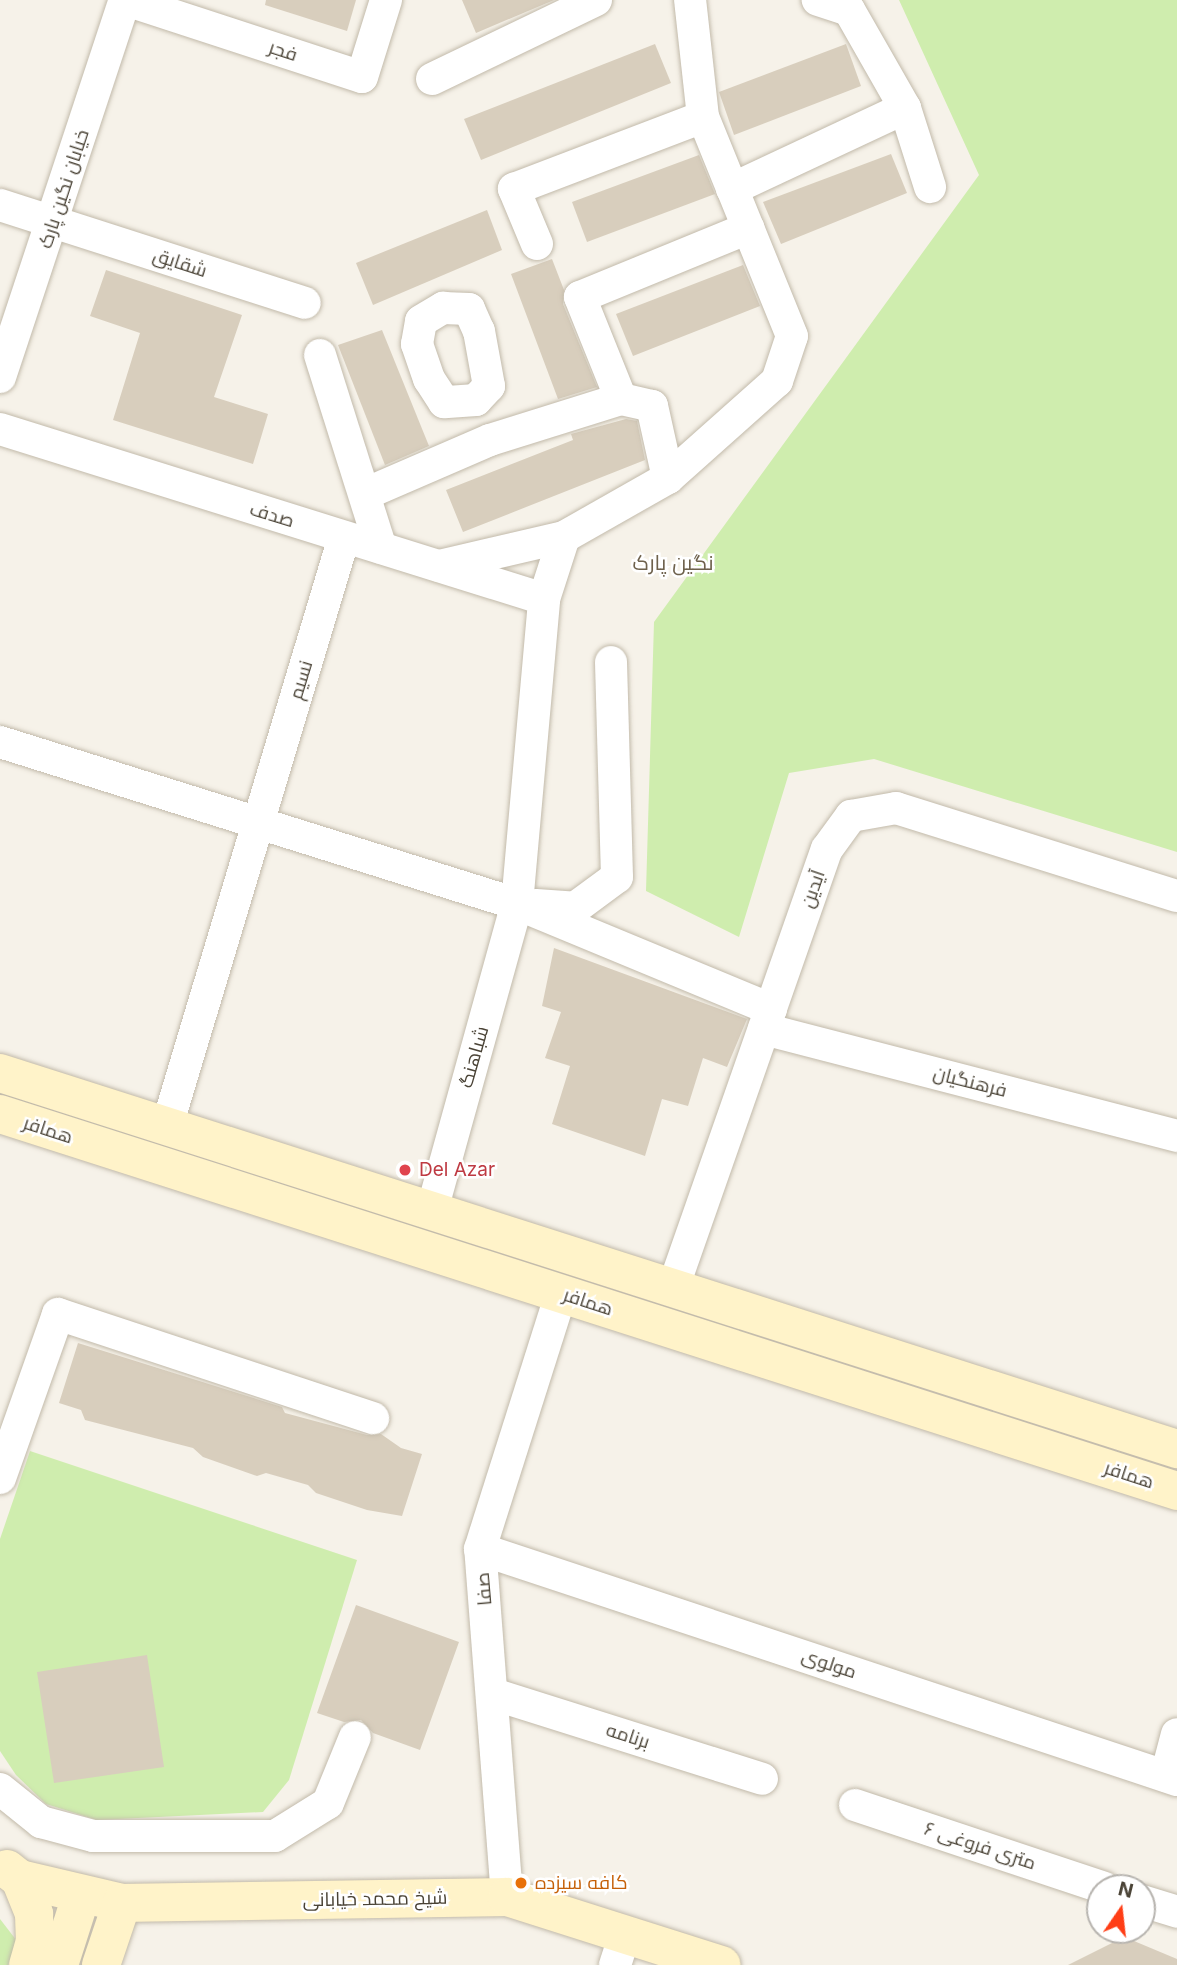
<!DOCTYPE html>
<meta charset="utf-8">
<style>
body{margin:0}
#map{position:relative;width:1177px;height:1965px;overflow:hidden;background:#f6f2e9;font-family:Inter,Cairo,sans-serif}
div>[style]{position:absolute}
.green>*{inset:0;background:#cfedae}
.building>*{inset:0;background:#d8cebd}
.roads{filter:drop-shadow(0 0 2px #c2baaa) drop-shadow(0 0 2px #c2baaa)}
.minor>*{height:32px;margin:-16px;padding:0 16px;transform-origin:16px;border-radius:16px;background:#fff}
.secondary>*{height:38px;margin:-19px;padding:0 19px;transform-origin:19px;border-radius:19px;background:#fff3c9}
.dots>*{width:19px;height:19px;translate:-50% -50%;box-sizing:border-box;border:4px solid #fff;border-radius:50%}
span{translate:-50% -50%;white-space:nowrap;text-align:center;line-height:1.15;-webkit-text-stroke:5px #fff;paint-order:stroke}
.street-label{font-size:19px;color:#4a4336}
.health-label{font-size:19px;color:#be3a42}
.left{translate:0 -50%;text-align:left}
.food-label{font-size:19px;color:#c56008}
.neighbourhood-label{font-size:21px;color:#6e614c}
.north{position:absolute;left:1086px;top:1874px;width:70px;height:70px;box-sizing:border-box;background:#fff;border:2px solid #b7b4af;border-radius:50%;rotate:14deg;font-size:19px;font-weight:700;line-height:28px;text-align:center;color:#4a4336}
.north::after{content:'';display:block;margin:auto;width:24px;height:32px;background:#ff3e16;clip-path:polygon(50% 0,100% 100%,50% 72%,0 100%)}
</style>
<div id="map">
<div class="green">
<i style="clip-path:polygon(899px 0,1177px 0,1177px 852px,874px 759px,789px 773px,739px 937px,646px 891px,654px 622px,979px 175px)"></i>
<i style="clip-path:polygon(30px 1451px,357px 1560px,289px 1780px,263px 1812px,97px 1820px,46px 1804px,16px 1775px,0 1751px,0 1539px)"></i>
<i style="clip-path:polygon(0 1919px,17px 1941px,8px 1965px,0 1965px)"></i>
</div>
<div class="building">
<i style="clip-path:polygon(266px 0,356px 0,347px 31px,265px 5px)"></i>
<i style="clip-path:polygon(462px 0,554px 0,476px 33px)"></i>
<i style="clip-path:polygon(655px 44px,671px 83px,481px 160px,464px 119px)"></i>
<i style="clip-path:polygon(846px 44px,861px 86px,734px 135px,719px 92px)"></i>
<i style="clip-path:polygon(891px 154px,907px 193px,781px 244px,763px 202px)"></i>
<i style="clip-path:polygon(699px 155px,715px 194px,587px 242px,572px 202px)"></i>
<i style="clip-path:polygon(487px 210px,502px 250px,373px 305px,356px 263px)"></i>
<i style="clip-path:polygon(552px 259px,564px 290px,563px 304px,597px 387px,558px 399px,511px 274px)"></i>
<i style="clip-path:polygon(743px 265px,760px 306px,633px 356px,616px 314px)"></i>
<i style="clip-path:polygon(106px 270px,242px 315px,214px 397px,268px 414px,253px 464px,113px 420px,140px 333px,90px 316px)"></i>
<i style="clip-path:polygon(382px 330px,429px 446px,385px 465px,338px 345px)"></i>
<i style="clip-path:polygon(626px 419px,637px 421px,645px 460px,463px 532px,446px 490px,573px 440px,571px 434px)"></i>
<i style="clip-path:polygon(554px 948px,747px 1019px,727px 1067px,703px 1058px,688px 1106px,662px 1099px,645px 1156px,552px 1124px,570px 1066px,545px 1058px,561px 1012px,542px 1006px)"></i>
<i style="clip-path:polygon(78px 1343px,282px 1407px,285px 1413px,367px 1435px,381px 1434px,401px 1448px,422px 1454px,402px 1516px,367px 1510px,316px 1493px,308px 1485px,266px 1473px,257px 1476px,203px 1457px,193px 1448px,85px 1420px,81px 1410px,59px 1403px)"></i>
<i style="clip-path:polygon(356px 1605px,459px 1642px,420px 1750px,373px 1733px,361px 1720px,344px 1722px,317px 1713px)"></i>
<i style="clip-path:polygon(147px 1655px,164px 1767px,54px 1783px,37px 1672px)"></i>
<i style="clip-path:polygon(1116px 1941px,1134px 1941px,1177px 1959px,1177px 1965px,1068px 1965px)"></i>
</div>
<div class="roads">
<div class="minor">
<i style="left:126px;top:0;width:248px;rotate:18.1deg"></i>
<i style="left:362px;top:77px;width:81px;rotate:-72.7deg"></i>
<i style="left:432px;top:79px;width:182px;rotate:-25.7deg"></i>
<i style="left:905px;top:108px;width:83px;rotate:72.4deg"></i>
<i style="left:732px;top:189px;width:191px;rotate:-25.1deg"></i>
<i style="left:905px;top:108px;width:113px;rotate:-119.7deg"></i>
<i style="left:849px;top:10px;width:33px;rotate:-162deg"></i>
<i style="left:0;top:205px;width:320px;rotate:17.8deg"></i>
<i style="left:537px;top:244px;width:60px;rotate:-112.7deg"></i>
<i style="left:514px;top:189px;width:202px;rotate:-20.9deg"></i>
<i style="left:443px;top:308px;width:26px;rotate:2deg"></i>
<i style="left:469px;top:309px;width:24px;rotate:66deg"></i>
<i style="left:479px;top:331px;width:56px;rotate:79.7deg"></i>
<i style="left:489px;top:386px;width:19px;rotate:133deg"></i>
<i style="left:476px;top:400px;width:32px;rotate:176deg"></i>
<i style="left:444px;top:402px;width:27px;rotate:-123deg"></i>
<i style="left:429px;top:379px;width:37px;rotate:-109deg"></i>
<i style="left:417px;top:344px;width:23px;rotate:-80deg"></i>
<i style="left:421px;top:321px;width:26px;rotate:-31deg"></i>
<i style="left:320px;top:355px;width:202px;rotate:72.5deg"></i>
<i style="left:0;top:377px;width:397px;rotate:-71.7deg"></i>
<i style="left:0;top:429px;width:570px;rotate:17.35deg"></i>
<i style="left:668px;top:478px;width:74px;rotate:-102.5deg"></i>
<i style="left:652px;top:406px;width:32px;rotate:-167deg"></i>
<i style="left:621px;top:399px;width:110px;rotate:-111.9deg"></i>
<i style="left:580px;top:297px;width:182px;rotate:-22.3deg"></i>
<i style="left:365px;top:494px;width:136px;rotate:-23.4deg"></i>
<i style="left:490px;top:440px;width:137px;rotate:-17.4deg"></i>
<i style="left:439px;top:566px;width:128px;rotate:-13.1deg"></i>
<i style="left:564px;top:537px;width:120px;rotate:-29.6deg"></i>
<i style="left:668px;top:478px;width:146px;rotate:-41.7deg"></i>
<i style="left:777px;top:381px;width:47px;rotate:-71.6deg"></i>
<i style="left:792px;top:336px;width:236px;rotate:-112.1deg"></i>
<i style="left:703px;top:117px;width:118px;rotate:-96.3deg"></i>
<i style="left:0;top:742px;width:542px;rotate:17.4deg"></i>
<i style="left:517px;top:904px;width:275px;rotate:22.5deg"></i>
<i style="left:536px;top:905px;width:39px;rotate:4deg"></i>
<i style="left:575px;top:908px;width:52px;rotate:-36.4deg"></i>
<i style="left:617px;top:877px;width:215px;rotate:-91.6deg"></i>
<i style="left:764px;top:1029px;width:427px;rotate:14.5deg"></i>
<i style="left:167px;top:1126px;width:615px;rotate:-73.27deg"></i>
<i style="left:432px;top:1210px;width:318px;rotate:-74.5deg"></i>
<i style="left:517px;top:904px;width:306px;rotate:-84.9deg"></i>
<i style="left:544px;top:599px;width:65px;rotate:-72.1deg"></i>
<i style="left:673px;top:1288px;width:465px;rotate:-70.7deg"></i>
<i style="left:827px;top:849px;width:41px;rotate:-54deg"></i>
<i style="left:851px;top:816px;width:46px;rotate:-10.1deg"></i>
<i style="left:896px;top:808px;width:294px;rotate:17.4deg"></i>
<i style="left:0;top:1478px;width:174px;rotate:-70.5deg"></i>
<i style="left:58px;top:1314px;width:332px;rotate:18.3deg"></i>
<i style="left:480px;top:1549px;width:734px;rotate:18.34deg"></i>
<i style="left:493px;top:1694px;width:282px;rotate:17.5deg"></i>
<i style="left:1166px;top:1776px;width:43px;rotate:-75.3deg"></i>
<i style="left:0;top:1789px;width:53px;rotate:38.8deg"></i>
<i style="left:41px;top:1822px;width:54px;rotate:15.1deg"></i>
<i style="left:93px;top:1836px;width:182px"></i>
<i style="left:275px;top:1836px;width:62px;rotate:-31.9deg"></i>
<i style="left:328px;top:1803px;width:71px;rotate:-67.8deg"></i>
<i style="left:855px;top:1805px;width:262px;rotate:18.4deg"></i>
<i style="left:507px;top:1897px;width:349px;rotate:-94.4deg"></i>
<i style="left:480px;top:1549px;width:268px;rotate:-72.4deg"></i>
<i style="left:1142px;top:1901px;width:37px;rotate:17deg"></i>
<i style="left:615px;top:1965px;width:33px;rotate:-72deg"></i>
</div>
<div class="secondary">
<i style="left:0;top:1073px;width:1236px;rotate:17.72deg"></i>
<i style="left:0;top:1114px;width:1236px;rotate:17.76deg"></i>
<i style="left:7px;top:1869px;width:16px;rotate:38deg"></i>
<i style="left:20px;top:1879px;width:38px;rotate:68deg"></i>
<i style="left:34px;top:1914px;width:27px;rotate:88deg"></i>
<i style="left:35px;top:1941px;width:25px;rotate:106deg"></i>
<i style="left:20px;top:1879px;width:105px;rotate:13.2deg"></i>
<i style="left:122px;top:1903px;width:385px;rotate:-0.9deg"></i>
<i style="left:507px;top:1897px;width:225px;rotate:17.6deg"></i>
<i style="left:59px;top:1965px;width:72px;rotate:-72.3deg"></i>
<i style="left:101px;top:1965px;width:65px;rotate:-71.3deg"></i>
</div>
</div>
<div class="dots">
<i style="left:405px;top:1170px;background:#e0444e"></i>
<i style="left:521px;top:1883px;background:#e8710a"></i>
</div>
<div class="street-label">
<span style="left:283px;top:51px;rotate:18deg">فجر</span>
<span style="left:64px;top:189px;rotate:-72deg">خیابان نگین پارک</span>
<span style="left:180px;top:263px;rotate:18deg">شقایق</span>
<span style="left:272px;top:515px;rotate:17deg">صدف</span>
<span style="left:301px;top:680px;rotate:-73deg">نسیم</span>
<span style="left:813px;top:889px;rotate:-71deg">آیدین</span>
<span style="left:474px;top:1057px;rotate:-74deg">شباهنگ</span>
<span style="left:970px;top:1082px;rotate:14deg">فرهنگیان</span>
<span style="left:48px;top:1130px;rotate:18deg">همافر</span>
<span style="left:588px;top:1302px;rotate:18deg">همافر</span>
<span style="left:1129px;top:1475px;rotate:18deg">همافر</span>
<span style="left:484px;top:1589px;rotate:-95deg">صفا</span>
<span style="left:829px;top:1664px;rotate:18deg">مولوی</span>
<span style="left:628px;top:1736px;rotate:18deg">برنامه</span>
<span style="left:980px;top:1846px;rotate:18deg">۶ متری فروغی</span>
<span style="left:375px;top:1899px;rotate:-1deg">شیخ محمد خیابانی</span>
</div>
<div class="health-label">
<span class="left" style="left:419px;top:1170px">Del Azar</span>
</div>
<div class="food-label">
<span class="left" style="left:535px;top:1883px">کافه سیزده</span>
</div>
<div class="neighbourhood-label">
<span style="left:673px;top:563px">نگین پارک</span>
</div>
<div class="north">N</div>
</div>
